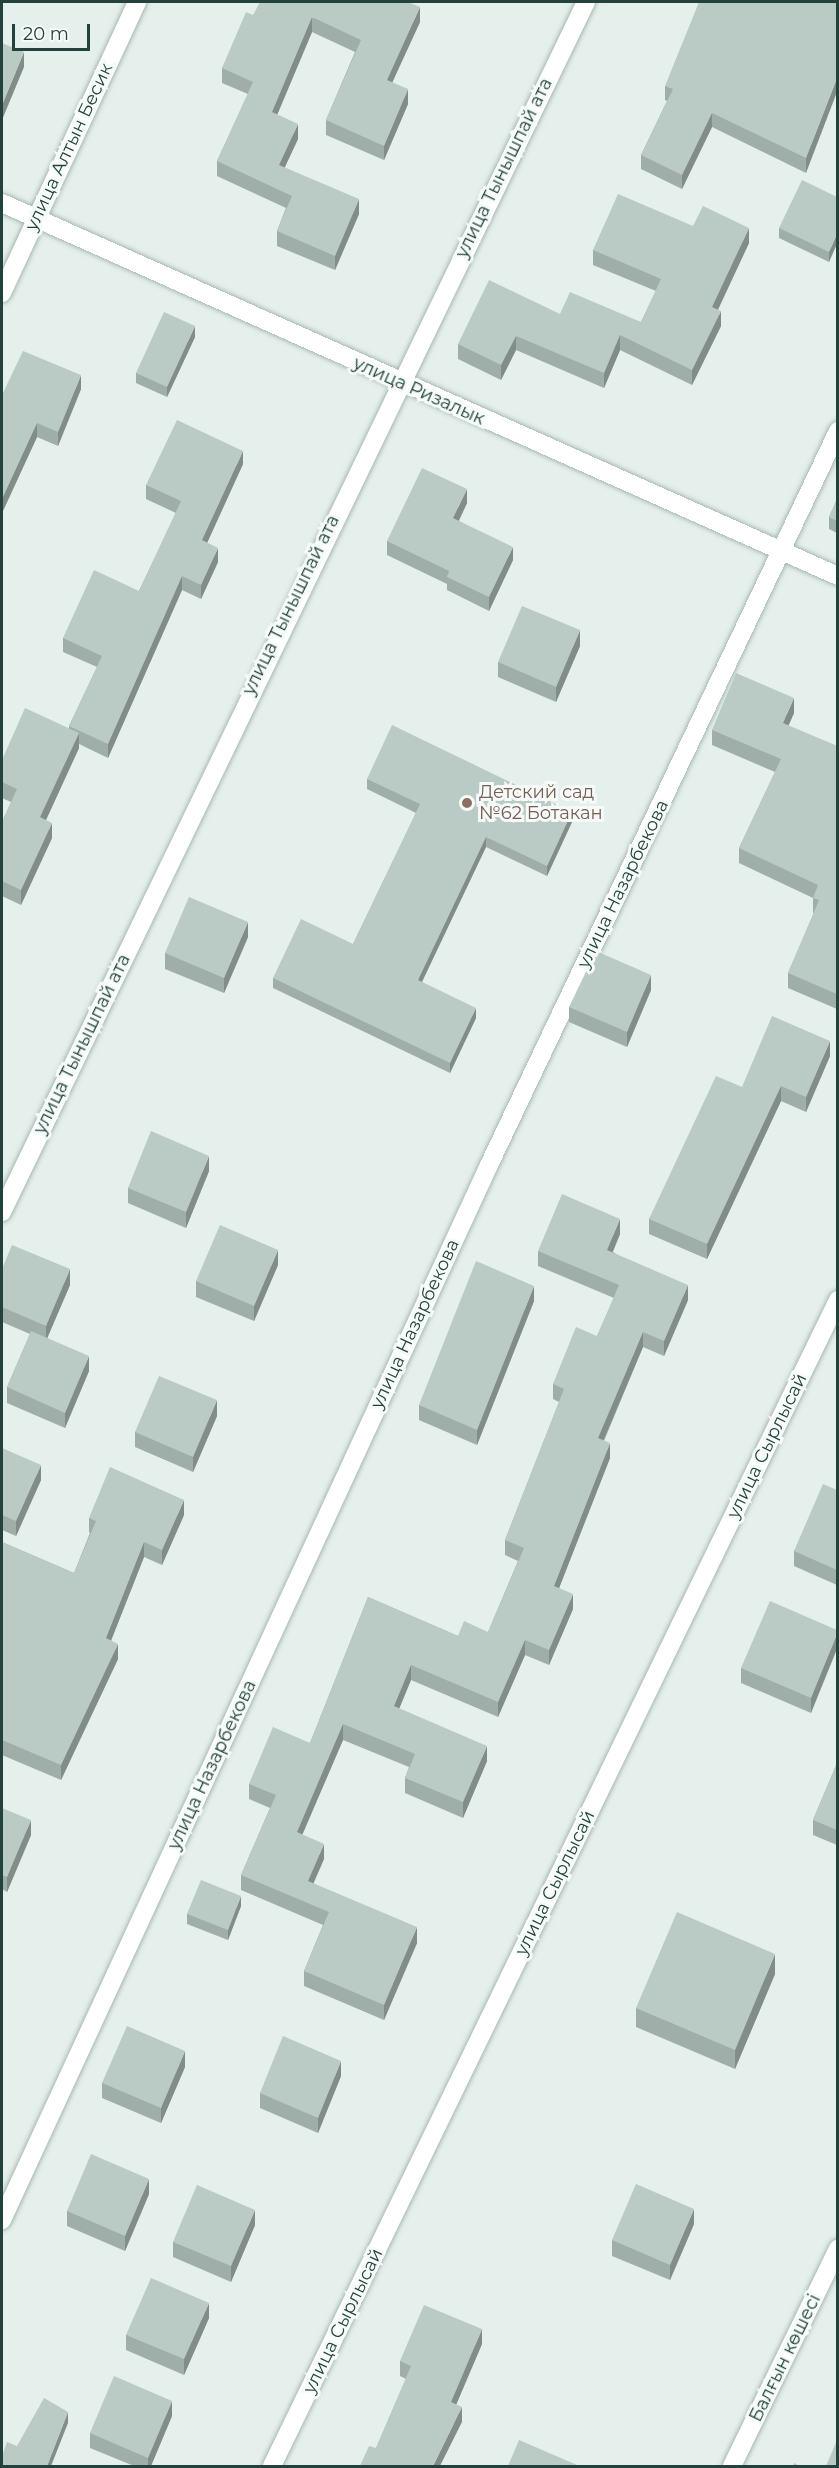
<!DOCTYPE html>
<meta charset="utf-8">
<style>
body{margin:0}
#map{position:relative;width:839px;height:2468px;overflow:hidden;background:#e5efeb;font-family:Montserrat,sans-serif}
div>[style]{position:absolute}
.roads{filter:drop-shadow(0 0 2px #a7b8b3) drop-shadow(0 0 2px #a7b8b3)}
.minor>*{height:18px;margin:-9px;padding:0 9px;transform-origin:9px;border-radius:9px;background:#fff}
.wall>*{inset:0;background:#a0aea9}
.shaded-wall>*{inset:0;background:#828d8a}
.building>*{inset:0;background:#bacac5}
.dots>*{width:16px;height:16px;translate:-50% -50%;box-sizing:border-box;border:3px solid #f6fbf9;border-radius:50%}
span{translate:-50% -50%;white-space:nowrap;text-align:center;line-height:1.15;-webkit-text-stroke:6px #f6fbf9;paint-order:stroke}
.street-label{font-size:18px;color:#23423c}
.education-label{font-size:18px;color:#785e54}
.left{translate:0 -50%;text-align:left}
.frame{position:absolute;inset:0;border:3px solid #23423c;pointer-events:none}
.scale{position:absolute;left:12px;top:24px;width:78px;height:27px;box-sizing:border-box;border:3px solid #23423c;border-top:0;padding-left:8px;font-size:18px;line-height:21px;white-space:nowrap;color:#23423c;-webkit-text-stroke:4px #f6fbf9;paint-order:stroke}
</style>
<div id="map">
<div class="roads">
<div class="minor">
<i style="left:2px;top:203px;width:915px;rotate:24.05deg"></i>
<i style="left:2px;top:293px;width:321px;rotate:-65.1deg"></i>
<i style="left:2px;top:1212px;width:1344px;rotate:-64.24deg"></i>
<i style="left:2px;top:2220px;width:1162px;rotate:-65.22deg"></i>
<i style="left:489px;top:1165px;width:813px;rotate:-64.57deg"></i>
<i style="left:272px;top:2466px;width:1296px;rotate:-64.11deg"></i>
<i style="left:732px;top:2466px;width:242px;rotate:-64deg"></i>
</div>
</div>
<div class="wall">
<i style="clip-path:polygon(837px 2px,806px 173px,712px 127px,682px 189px,641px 169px,641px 155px,667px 101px,665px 100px,665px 86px)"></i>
<i style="clip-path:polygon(253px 15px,420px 22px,392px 82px,408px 104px,384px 160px,326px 135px,326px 120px,355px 52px,312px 32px,277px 115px,298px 139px,284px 168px,359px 214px,335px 270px,277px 246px,277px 231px,286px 208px,217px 176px,217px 161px,248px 94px,222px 83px,222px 68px)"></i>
<i style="clip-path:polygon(837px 197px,829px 262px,779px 238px,779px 228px)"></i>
<i style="clip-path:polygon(693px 226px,749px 243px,718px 310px,721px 326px,692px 385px,620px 350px,604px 388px,516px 350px,501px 380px,458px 359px,458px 344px,560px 314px,641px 322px,656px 291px,593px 265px,593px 250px)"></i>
<i style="clip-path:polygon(195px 337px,167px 397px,136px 383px,136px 373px)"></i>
<i style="clip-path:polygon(81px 389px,58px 446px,37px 437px,2px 513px,2px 395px)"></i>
<i style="clip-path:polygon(243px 464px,207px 543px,218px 562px,201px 599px,182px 590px,108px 758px,79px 744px,79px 748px,46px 820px,52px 838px,21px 905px,2px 896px,2px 822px,11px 802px,2px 798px,2px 760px,69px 729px,69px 726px,97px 667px,63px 652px,63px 638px,139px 591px,176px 513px,146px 499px,146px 485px)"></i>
<i style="clip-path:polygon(837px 499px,837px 533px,829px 529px,829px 517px)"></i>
<i style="clip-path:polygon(467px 503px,459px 521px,513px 560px,489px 611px,447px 590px,447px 584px,387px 555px,387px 541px)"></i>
<i style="clip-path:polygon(580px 646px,556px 702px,498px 677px,498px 662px)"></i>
<i style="clip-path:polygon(794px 713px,788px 726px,837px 746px,837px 1009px,788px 988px,788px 973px,814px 913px,813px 913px,813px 898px,739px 863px,739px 848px,775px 772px,712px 745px,712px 730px)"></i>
<i style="clip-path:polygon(367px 779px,572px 822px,547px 876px,486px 847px,422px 982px,476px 1018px,450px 1073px,273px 988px,273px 978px,353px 944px,416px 813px,367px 789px)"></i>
<i style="clip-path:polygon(248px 937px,224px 993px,165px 969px,165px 953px)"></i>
<i style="clip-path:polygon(651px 990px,627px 1047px,569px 1022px,569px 1007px)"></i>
<i style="clip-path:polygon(830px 1056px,806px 1112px,781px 1101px,707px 1259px,649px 1234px,649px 1219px,742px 1087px)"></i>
<i style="clip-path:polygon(209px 1171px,186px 1228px,128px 1203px,128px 1188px)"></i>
<i style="clip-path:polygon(620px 1234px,613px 1252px,688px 1300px,664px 1356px,643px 1347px,604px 1441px,610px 1458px,559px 1588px,573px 1609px,549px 1665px,525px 1655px,498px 1717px,411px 1680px,399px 1709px,487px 1761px,463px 1818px,405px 1793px,405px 1778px,409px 1767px,343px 1740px,302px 1835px,324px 1859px,313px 1883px,417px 1943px,384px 2020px,304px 1986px,304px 1971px,323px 1925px,241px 1890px,241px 1875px,270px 1808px,249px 1799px,249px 1784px,310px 1743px,368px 1597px,458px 1636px,488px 1632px,518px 1561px,505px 1555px,505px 1540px,559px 1402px,553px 1399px,553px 1384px,597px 1336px,614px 1298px,538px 1266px,538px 1251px)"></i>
<i style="clip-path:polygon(278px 1265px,254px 1321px,196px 1297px,196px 1281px)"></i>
<i style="clip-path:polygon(2px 1269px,70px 1285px,47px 1338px,89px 1371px,65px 1428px,7px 1403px,7px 1387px,30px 1334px,2px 1322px)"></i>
<i style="clip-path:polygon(534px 1301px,477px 1445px,419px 1420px,419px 1405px)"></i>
<i style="clip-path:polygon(217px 1416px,193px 1472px,135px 1447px,135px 1432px)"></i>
<i style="clip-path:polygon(2px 1448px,41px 1480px,16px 1536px,2px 1530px)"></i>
<i style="clip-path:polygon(837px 1490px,837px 1585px,794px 1566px,794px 1551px)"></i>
<i style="clip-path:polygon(184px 1515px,162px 1565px,144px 1557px,111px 1641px,118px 1659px,61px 1780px,2px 1755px,2px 1542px,74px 1573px,90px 1533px,89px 1532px,89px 1518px)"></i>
<i style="clip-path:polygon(837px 1630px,811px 1713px,741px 1683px,741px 1668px)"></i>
<i style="clip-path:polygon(837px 1763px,837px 1845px,813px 1835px,813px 1820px)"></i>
<i style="clip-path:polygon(2px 1808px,31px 1835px,7px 1892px,2px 1889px)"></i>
<i style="clip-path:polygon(241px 1906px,228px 1940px,187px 1924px,187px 1914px)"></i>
<i style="clip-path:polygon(775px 1974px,735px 2069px,636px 2027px,636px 2008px)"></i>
<i style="clip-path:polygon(185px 2067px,161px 2123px,102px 2098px,102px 2083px)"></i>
<i style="clip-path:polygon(341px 2076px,318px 2133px,260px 2108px,260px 2093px)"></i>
<i style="clip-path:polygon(149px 2194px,125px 2251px,67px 2226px,67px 2211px)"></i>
<i style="clip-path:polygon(694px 2224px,670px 2280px,612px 2256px,612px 2240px)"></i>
<i style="clip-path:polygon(255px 2225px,231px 2282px,173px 2257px,173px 2242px)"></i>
<i style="clip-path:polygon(209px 2318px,184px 2375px,126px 2350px,126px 2335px)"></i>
<i style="clip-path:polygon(482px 2344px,456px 2404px,462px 2422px,376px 2448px,406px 2379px,400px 2376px,400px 2361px)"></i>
<i style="clip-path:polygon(172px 2416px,151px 2466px,134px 2466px,90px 2448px,90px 2433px)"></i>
</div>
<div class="shaded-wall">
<i style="clip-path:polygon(420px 7px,420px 22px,387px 94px,387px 80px)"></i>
<i style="clip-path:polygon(312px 17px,312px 32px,272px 127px,272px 112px)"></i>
<i style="clip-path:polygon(24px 52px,24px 67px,2px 120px,2px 105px)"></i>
<i style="clip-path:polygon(837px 78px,837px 92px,806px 173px,806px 158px)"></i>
<i style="clip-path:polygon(408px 89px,408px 104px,384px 160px,384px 146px)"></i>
<i style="clip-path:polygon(712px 113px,712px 127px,682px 189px,682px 175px)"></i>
<i style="clip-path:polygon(298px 124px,298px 139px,279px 180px,279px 165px)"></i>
<i style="clip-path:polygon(359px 199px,359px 214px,335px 270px,335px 256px)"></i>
<i style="clip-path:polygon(749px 228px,749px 243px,712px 322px,712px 307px)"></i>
<i style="clip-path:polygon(837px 234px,837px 244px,829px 262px,829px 252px)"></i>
<i style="clip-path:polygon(721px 311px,721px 326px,692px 385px,692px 370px)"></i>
<i style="clip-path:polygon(195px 326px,195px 337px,167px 397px,167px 387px)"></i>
<i style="clip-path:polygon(620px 335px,620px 350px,604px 388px,604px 373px)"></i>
<i style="clip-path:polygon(516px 336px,516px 350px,501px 380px,501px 365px)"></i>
<i style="clip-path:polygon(81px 375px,81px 389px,58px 446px,58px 432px)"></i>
<i style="clip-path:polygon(37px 423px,37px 437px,2px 513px,2px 499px)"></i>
<i style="clip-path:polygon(243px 451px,243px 464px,202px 554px,202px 540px)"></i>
<i style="clip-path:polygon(467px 489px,467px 503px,453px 532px,453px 518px)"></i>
<i style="clip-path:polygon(513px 547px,513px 560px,489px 611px,489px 597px)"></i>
<i style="clip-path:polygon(218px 548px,218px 562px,201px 599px,201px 585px)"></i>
<i style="clip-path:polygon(182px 576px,182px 590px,108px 758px,108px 744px)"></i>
<i style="clip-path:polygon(580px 630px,580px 646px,556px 702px,556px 687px)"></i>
<i style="clip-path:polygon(794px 698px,794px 713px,783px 738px,783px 723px)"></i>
<i style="clip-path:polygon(79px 733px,79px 748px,40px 833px,40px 817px)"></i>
<i style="clip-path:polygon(572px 812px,572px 822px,547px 876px,547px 866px)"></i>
<i style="clip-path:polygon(52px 823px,52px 838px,21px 905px,21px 890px)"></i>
<i style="clip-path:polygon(486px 837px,486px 847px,418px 990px,418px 980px)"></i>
<i style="clip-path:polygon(248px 922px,248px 937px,224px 993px,224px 978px)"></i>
<i style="clip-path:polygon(651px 975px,651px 990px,627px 1047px,627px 1032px)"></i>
<i style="clip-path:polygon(476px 1008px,476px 1018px,450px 1073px,450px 1063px)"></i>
<i style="clip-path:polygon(830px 1041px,830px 1056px,806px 1112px,806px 1097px)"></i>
<i style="clip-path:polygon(781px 1086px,781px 1101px,707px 1259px,707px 1244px)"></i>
<i style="clip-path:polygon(209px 1156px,209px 1171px,186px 1228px,186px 1212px)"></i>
<i style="clip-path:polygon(620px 1219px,620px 1234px,607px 1265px,607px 1250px)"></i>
<i style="clip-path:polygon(278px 1250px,278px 1265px,254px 1321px,254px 1306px)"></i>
<i style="clip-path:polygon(70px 1269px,70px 1285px,46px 1341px,46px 1326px)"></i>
<i style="clip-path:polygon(688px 1285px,688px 1300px,664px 1356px,664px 1341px)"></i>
<i style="clip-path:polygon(534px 1286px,534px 1301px,477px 1445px,477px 1430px)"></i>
<i style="clip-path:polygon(643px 1332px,643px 1347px,598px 1453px,598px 1438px)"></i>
<i style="clip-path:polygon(89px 1356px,89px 1371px,65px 1428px,65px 1413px)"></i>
<i style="clip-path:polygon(217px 1400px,217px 1416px,193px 1472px,193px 1457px)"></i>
<i style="clip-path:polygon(610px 1443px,610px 1458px,554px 1601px,554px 1586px)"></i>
<i style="clip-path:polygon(41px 1465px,41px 1480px,16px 1536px,16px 1521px)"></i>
<i style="clip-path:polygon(184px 1500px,184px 1515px,162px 1565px,162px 1550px)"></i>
<i style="clip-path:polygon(144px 1542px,144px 1557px,106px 1653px,106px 1638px)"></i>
<i style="clip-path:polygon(573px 1594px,573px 1609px,549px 1665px,549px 1650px)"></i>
<i style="clip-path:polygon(837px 1634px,837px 1649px,811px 1713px,811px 1698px)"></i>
<i style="clip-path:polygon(525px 1640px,525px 1655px,498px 1717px,498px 1702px)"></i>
<i style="clip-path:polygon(118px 1644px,118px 1659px,61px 1780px,61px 1765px)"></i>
<i style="clip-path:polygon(411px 1665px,411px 1680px,394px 1721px,394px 1706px)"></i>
<i style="clip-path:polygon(343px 1724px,343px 1740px,297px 1847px,297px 1832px)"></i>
<i style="clip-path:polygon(487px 1746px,487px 1761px,463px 1818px,463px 1802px)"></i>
<i style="clip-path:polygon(31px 1820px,31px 1835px,7px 1892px,7px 1877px)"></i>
<i style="clip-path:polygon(324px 1844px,324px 1859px,308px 1896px,308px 1881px)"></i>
<i style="clip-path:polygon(241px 1896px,241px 1906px,228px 1940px,228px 1930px)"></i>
<i style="clip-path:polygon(417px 1927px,417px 1943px,384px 2020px,384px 2005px)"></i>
<i style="clip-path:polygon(775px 1954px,775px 1974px,735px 2069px,735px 2050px)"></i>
<i style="clip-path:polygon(185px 2051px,185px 2067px,161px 2123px,161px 2108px)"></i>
<i style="clip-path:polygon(341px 2061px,341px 2076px,318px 2133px,318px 2118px)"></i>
<i style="clip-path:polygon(149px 2179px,149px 2194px,125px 2251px,125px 2236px)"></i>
<i style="clip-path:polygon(694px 2209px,694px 2224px,670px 2280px,670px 2265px)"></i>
<i style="clip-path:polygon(255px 2210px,255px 2225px,231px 2282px,231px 2266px)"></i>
<i style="clip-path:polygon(209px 2303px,209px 2318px,184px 2375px,184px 2359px)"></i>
<i style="clip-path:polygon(482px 2329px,482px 2344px,451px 2417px,451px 2402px)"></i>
<i style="clip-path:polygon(172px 2401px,172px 2416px,151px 2466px,148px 2466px,148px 2458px)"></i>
<i style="clip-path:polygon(462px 2407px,462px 2422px,440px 2466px,433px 2466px)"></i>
<i style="clip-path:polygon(68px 2412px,68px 2423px,51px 2466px,47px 2466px)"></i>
</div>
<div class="building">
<i style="clip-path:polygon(260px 2px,408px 2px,420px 7px,387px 80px,408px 89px,384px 146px,326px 120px,361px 40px,312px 17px,272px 112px,298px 124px,279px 165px,359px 199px,335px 256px,277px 231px,292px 196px,217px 161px,253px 82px,222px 68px,246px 12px,253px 15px)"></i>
<i style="clip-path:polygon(699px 2px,837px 2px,837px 78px,806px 158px,712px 113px,682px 175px,641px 155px,673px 89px,665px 86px)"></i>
<i style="clip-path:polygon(2px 43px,24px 52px,2px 105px)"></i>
<i style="clip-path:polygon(802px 180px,837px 197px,837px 234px,829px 252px,779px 228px)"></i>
<i style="clip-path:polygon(618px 194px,693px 226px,703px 206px,749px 228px,712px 307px,721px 311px,692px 370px,620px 335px,604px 373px,516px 336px,501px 365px,458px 344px,489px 280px,560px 314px,570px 292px,641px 322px,661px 279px,593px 250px)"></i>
<i style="clip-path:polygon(164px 312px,195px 326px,167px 387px,136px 373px)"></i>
<i style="clip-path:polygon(23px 351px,81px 375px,58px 432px,37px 423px,2px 499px,2px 395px)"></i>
<i style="clip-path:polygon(177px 420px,243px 451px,202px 540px,218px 548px,201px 585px,182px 576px,108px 744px,69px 726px,102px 656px,63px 638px,94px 570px,139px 591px,181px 501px,146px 485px)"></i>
<i style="clip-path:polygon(422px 468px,467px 489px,453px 518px,513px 547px,489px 597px,447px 577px,449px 571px,387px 541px)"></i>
<i style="clip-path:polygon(837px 499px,837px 521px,829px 517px)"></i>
<i style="clip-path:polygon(522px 606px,580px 630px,556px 687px,498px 662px)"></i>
<i style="clip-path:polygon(736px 673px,794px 698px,783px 723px,837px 746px,837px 994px,788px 973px,819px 900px,813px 898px,818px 885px,739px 848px,781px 759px,712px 730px)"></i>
<i style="clip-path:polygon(25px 708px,79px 733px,40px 817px,52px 823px,21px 890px,2px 881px,2px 822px,17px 789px,2px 782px,2px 760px)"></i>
<i style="clip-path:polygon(392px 725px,572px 812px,547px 866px,486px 837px,418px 980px,476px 1008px,450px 1063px,273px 978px,301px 919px,353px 944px,420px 804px,367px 779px)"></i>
<i style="clip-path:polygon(189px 897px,248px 922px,224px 978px,165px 953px)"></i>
<i style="clip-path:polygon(596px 951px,651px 975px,627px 1032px,569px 1007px)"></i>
<i style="clip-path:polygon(772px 1016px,830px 1041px,806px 1097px,781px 1086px,707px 1244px,649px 1219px,716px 1076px,742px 1087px)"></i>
<i style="clip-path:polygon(151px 1131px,209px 1156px,186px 1212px,128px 1188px)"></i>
<i style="clip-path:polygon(562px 1194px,620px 1219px,607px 1250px,688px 1285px,664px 1341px,643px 1332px,598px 1438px,610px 1443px,554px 1586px,573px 1594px,549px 1650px,525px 1640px,498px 1702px,411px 1665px,394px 1706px,487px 1746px,463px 1802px,405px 1778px,415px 1754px,343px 1724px,297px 1832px,324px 1844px,308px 1881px,417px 1927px,384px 2005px,304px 1971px,329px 1912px,241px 1875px,276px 1795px,249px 1784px,273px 1727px,310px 1743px,368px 1597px,458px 1636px,464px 1621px,488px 1632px,524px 1548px,505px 1540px,564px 1389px,553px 1384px,576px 1327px,597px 1336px,619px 1285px,538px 1251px)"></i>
<i style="clip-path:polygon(220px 1225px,278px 1250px,254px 1306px,196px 1281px)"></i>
<i style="clip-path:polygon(12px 1245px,70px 1269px,46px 1326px,2px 1307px,2px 1269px)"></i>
<i style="clip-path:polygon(476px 1261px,534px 1286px,477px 1430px,419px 1405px)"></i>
<i style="clip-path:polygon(31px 1331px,89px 1356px,65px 1413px,7px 1387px)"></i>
<i style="clip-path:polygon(159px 1376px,217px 1400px,193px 1457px,135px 1432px)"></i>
<i style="clip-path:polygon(2px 1448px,41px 1465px,16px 1521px,2px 1515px)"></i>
<i style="clip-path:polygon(110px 1467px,184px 1500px,162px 1550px,144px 1542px,106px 1638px,118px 1644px,61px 1765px,2px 1740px,2px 1542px,74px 1573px,96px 1521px,89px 1518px)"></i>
<i style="clip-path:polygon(823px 1484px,837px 1490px,837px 1570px,794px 1551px)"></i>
<i style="clip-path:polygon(770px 1601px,837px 1630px,837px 1634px,811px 1698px,741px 1668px)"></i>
<i style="clip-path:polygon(837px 1763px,837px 1830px,813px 1820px)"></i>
<i style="clip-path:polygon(2px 1808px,31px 1820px,7px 1877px,2px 1875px)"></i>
<i style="clip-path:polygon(201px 1880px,241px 1896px,228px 1930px,187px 1914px)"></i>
<i style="clip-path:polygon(677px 1912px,775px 1954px,735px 2050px,636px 2008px)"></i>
<i style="clip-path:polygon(127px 2026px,185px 2051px,161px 2108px,102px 2083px)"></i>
<i style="clip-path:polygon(283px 2036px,341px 2061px,318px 2118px,260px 2093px)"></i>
<i style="clip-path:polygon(91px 2154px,149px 2179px,125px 2236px,67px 2211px)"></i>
<i style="clip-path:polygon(636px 2184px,694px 2209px,670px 2265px,612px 2240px)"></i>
<i style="clip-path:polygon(197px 2185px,255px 2210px,231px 2266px,173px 2242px)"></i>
<i style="clip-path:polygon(151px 2278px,209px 2303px,184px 2359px,126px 2335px)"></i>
<i style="clip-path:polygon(424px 2305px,482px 2329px,451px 2402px,462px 2407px,433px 2466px,360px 2466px,369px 2446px,376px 2448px,411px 2366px,400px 2361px)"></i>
<i style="clip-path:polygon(114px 2376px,172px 2401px,148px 2458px,90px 2433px)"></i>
<i style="clip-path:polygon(44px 2398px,68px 2412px,47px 2466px,2px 2466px,2px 2456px,7px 2442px,17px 2446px)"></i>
<i style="clip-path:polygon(519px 2440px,577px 2465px,577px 2466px,508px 2466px)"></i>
<i style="clip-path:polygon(837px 2440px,837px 2466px,826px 2466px)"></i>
<i style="clip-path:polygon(794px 2463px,800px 2466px,793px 2466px)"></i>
</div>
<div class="dots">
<i style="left:467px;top:803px;background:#8d6e63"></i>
</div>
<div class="street-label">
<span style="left:69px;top:147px;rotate:-65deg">улица Алтын Бесик</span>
<span style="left:504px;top:168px;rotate:-64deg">улица Тынышпай ата</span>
<span style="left:419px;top:391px;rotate:24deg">улица Ризалык</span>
<span style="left:291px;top:605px;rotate:-64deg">улица Тынышпай ата</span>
<span style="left:623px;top:884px;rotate:-64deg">улица Назарбекова</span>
<span style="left:82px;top:1044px;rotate:-64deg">улица Тынышпай ата</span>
<span style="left:415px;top:1324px;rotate:-65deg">улица Назарбекова</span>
<span style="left:767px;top:1446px;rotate:-64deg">улица Сырлысай</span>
<span style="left:212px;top:1765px;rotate:-65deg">улица Назарбекова</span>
<span style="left:555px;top:1883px;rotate:-64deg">улица Сырлысай</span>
<span style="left:343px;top:2321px;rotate:-64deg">улица Сырлысай</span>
<span style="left:785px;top:2358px;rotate:-64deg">Балғын көшесі</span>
</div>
<div class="education-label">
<span class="left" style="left:479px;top:803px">Детский сад<br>№62 Ботакан</span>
</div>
<div class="frame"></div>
<div class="scale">20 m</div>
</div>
